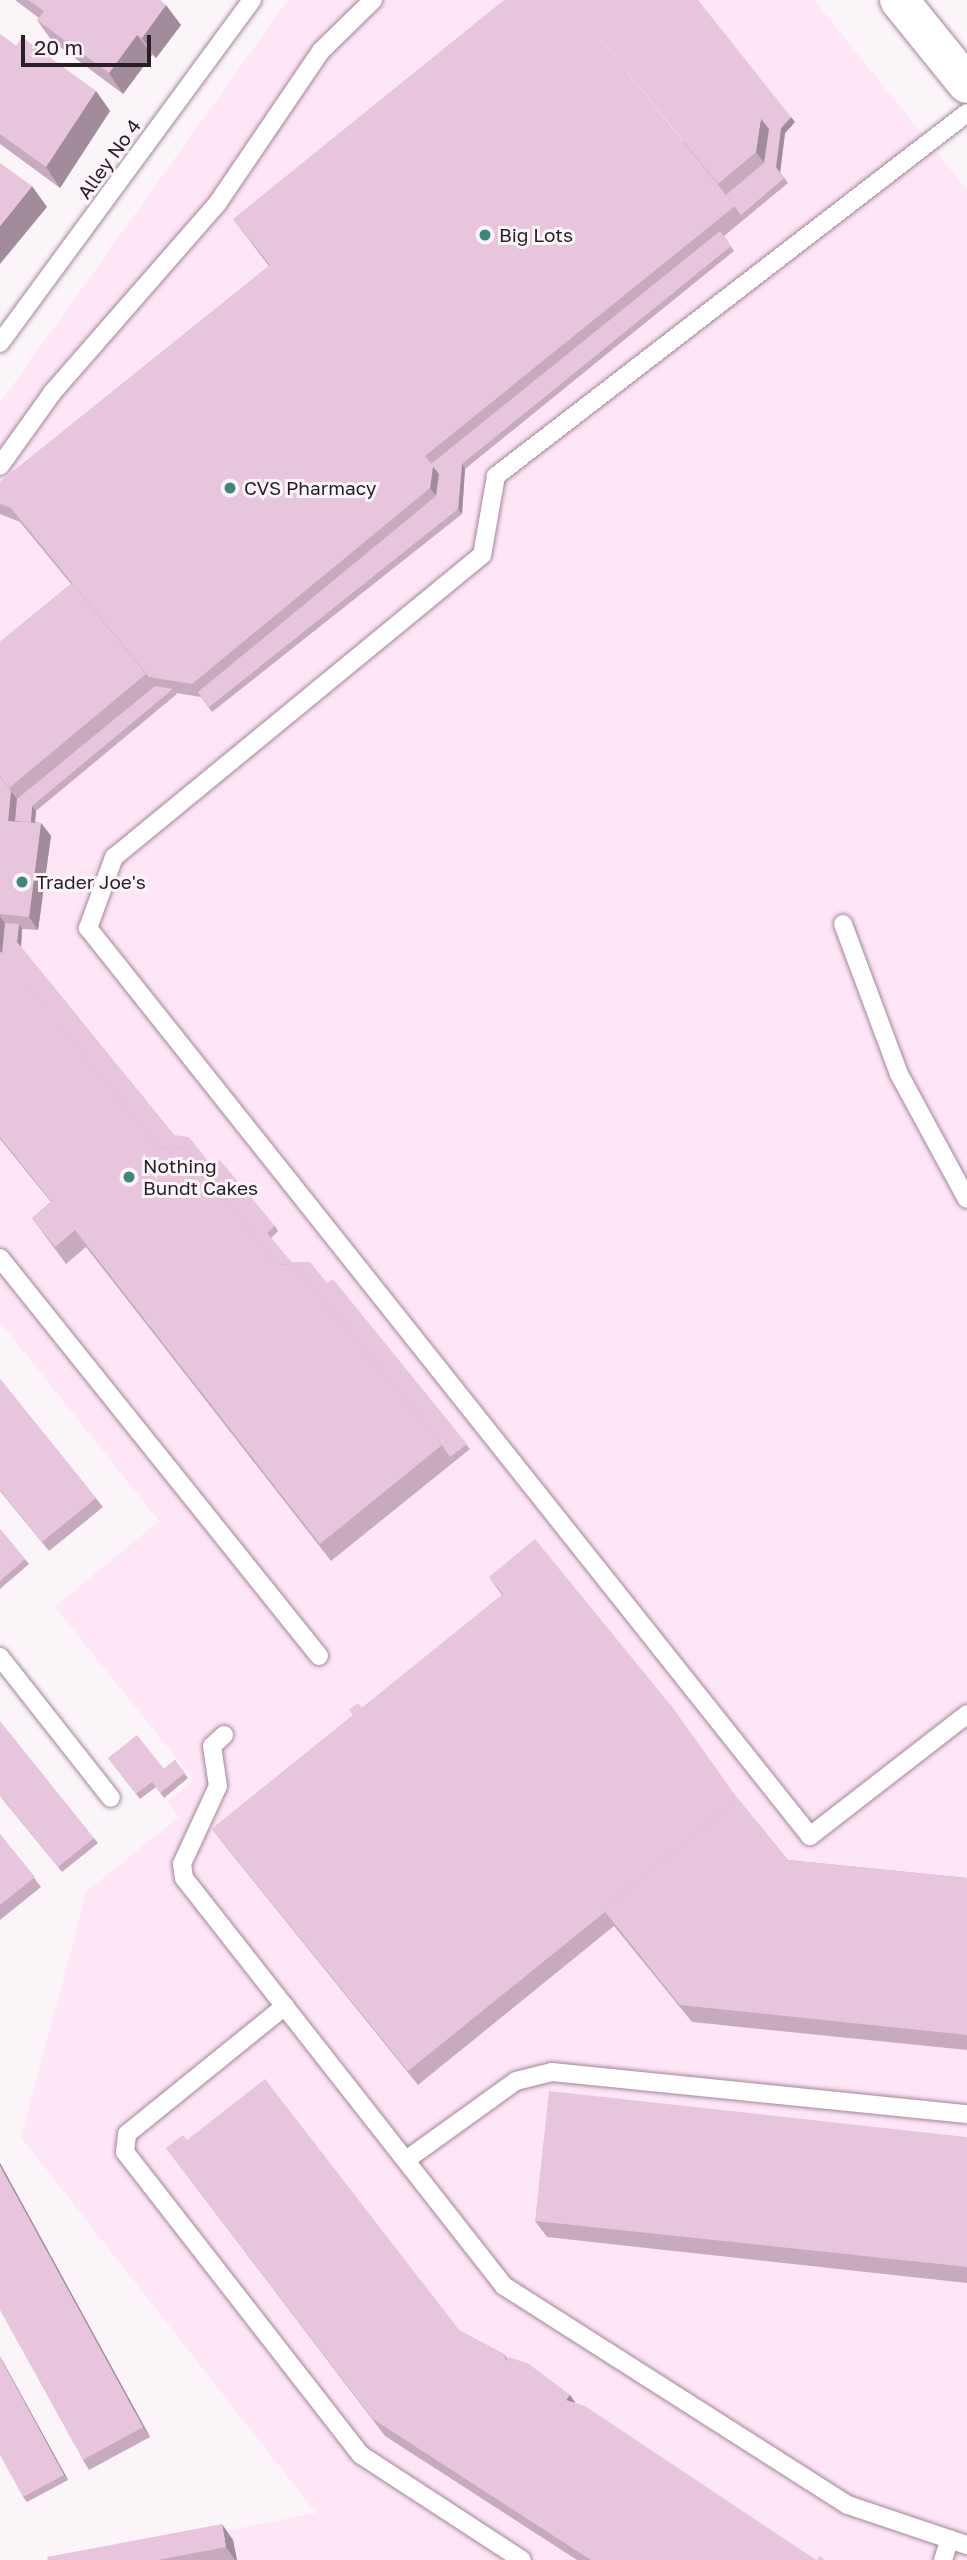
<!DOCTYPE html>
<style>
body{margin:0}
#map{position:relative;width:967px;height:2560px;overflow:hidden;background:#fbf4f9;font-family:"Golos Text",sans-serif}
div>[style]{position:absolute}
.built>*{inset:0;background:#fee6f7}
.roads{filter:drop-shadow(0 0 2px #a3859a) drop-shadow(0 0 2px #a3859a)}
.lane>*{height:18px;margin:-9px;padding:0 9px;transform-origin:9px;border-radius:9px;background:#fff}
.primary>*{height:38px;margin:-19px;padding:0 19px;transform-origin:19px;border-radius:19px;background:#fff}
.wall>*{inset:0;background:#c7aabe}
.shaded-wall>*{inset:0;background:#a28b9b}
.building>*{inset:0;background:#e7c6dd}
.dots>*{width:19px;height:19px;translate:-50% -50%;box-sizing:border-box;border:4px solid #fbf4f9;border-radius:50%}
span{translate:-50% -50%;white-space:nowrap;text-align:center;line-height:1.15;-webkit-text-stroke:6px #fbf4f9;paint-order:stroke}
.street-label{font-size:19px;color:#291d26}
.poi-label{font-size:19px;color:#291d26}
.left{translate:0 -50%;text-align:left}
.scale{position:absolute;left:21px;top:35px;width:130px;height:32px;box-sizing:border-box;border:4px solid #291d26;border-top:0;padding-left:9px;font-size:21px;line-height:24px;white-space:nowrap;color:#291d26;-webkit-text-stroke:5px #fbf4f9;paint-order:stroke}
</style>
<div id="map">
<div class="built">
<i style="clip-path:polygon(288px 0,814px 0,967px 190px,967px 2560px,80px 2560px,316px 2513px,21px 2137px,87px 1891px,179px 1817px,167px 1802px,194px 1780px,55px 1607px,159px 1521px,0 1322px,0 403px)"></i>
</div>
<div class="roads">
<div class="lane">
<i style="left:967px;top:113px;width:595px;rotate:142.38deg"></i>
<i style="left:496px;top:476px;width:80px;rotate:100deg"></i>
<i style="left:482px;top:555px;width:476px;rotate:140.6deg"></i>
<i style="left:114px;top:857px;width:76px;rotate:110.1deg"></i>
<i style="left:88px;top:928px;width:1160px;rotate:51.51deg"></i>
<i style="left:810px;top:1836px;width:199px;rotate:-37.8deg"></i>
<i style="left:0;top:343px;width:426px;rotate:-53.7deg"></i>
<i style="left:0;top:466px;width:90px;rotate:-54.5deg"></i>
<i style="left:52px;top:393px;width:251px;rotate:-48.9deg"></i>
<i style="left:217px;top:204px;width:185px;rotate:-55.8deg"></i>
<i style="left:321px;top:51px;width:73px;rotate:-44.4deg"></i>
<i style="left:843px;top:924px;width:160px;rotate:69.5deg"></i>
<i style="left:899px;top:1074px;width:142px;rotate:61.5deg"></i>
<i style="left:0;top:1258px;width:510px;rotate:51.29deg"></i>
<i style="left:0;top:1657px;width:179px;rotate:51.8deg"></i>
<i style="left:224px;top:1735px;width:16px;rotate:137deg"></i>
<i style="left:212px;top:1746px;width:40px;rotate:81.5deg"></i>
<i style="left:218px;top:1786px;width:86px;rotate:114.8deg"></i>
<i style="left:182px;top:1864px;width:14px;rotate:82deg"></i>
<i style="left:184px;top:1878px;width:519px;rotate:51.89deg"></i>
<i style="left:504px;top:2286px;width:408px;rotate:32.5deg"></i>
<i style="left:848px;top:2505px;width:126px;rotate:18.6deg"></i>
<i style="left:285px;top:2006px;width:203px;rotate:141deg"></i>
<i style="left:127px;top:2134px;width:18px;rotate:96deg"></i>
<i style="left:125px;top:2152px;width:384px;rotate:52.1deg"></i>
<i style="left:361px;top:2455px;width:192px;rotate:33.1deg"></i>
<i style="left:406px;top:2160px;width:135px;rotate:-35.7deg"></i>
<i style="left:516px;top:2081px;width:37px;rotate:-14deg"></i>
<i style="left:552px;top:2072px;width:417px;rotate:5.8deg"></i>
<i style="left:943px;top:2560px;width:22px;rotate:-72deg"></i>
</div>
<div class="primary">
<i style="left:899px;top:0;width:108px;rotate:51deg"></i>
</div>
</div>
<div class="wall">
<i style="clip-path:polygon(15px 0,160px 0,181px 25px,156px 58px,152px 55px,123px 94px,52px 41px,37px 20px,39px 18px)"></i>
<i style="clip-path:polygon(0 34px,16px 46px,96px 91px,110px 111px,60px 188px,0 144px)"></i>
<i style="clip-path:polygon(795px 122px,785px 133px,780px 172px,788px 183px,724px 236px,734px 251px,465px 469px,462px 514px,212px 712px,201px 697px,176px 693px,177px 694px,36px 811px,35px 822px,41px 823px,51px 836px,38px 930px,22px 929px,21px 947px,174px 1135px,213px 1167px,275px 1226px,278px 1231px,271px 1238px,291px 1262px,327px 1283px,470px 1449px,331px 1561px,86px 1247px,66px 1264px,32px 1218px,51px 1202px,0 1139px,0 642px,71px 584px,20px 522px,0 514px,0 482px,269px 266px,233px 219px)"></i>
<i style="clip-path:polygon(0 1379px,103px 1507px,49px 1551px,0 1491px)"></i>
<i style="clip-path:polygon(0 1529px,29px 1564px,0 1589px)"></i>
<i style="clip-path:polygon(489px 1577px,738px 1799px,788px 1860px,967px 1878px,967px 2050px,692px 2022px,614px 1926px,418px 2085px,222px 1842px,212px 1829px,502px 1595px)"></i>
<i style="clip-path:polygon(108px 1758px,164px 1769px,175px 1760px,188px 1778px,164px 1798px,156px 1787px,140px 1799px)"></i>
<i style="clip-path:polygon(0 1796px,94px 1838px,98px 1843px,62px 1872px)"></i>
<i style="clip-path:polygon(0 1834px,41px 1887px,0 1920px)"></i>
<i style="clip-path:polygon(967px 2137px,967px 2283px,547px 2237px,535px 2221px)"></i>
<i style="clip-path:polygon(187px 2140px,460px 2331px,504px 2354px,508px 2359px,570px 2395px,575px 2403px,816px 2560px,577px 2560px,385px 2436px,166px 2148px)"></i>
<i style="clip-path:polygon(0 2163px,150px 2437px,89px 2470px,83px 2460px)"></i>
<i style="clip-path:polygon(0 2356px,68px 2480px,27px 2502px,23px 2497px)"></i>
<i style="clip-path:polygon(233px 2540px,237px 2560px,48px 2560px)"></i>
</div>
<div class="shaded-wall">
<i style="clip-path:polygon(166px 5px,181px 25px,156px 58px,142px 38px)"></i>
<i style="clip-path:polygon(137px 35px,152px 55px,123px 94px,109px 73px)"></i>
<i style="clip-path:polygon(96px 91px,110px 111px,60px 188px,46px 167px)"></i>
<i style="clip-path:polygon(761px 117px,773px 134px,768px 168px,756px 152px)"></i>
<i style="clip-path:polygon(791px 117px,795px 122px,785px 133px,780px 173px,776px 167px,781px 128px)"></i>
<i style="clip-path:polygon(32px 186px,47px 207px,0 264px,0 226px)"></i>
<i style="clip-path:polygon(462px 464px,465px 469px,462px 514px,458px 509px)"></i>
<i style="clip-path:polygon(433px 466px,442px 479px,440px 501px,430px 488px)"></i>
<i style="clip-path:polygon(11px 791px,21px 804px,18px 830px,8px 821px)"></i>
<i style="clip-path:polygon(32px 806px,36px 811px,34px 836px,30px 831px)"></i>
<i style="clip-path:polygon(41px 823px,51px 836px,38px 930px,29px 917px)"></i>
<i style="clip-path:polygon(0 916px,8px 928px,5px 960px,0 953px)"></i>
<i style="clip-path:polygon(19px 924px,22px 929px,21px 947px,17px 942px)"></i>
<i style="clip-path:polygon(0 2163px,150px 2437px,143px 2427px,0 2166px)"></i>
<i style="clip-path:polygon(0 2356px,68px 2480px,64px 2475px)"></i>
<i style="clip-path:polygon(570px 2395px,581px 2411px,566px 2400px)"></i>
<i style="clip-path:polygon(222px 2524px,233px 2540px,237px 2560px,235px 2560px,226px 2547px)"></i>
</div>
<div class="building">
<i style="clip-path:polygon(28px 0,160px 0,166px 5px,142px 38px,137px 35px,109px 73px,37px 20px,44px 11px)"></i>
<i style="clip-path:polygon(504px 0,569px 0,735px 206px,425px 456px,433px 466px,430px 488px,192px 684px,149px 677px,11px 508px,0 504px,0 482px,270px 265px,233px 219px)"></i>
<i style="clip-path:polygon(569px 0,669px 0,761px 117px,756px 152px,718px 184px)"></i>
<i style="clip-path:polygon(669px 0,698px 0,791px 117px,781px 128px,776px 167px,784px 178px,741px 215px,726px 195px,764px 163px,769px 129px)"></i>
<i style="clip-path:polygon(0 34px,16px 46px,22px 37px,96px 91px,46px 167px,0 134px)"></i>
<i style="clip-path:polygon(0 163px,32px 186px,0 226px)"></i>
<i style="clip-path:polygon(720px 231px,731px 246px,462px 464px,458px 509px,209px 707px,198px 692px,436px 496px,439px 474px,431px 464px)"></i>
<i style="clip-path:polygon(72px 583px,146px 674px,9px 788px,0 776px,0 642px)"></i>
<i style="clip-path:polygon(155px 686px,173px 689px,32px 806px,31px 822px,15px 821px,17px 799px)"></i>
<i style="clip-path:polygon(0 777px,11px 791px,8px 821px,41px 823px,29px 917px,0 914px)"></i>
<i style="clip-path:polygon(5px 923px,19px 924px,17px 942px,174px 1135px,189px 1137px,213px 1167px,220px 1160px,275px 1226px,267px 1233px,291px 1262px,310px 1262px,327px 1283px,333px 1279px,467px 1444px,450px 1457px,442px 1445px,294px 1265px,276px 1264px,186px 1149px,157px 1147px,2px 954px)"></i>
<i style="clip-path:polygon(0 951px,157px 1147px,186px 1149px,276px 1264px,294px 1265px,442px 1445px,320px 1544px,75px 1230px,55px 1247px,32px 1218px,52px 1202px,0 1137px)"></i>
<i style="clip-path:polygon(0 1379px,96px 1498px,42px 1542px,0 1490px)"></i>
<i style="clip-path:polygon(0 1529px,25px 1559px,0 1581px)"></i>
<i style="clip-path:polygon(535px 1539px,673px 1708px,738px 1799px,603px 1909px,605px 1912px,408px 2071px,212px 1829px,353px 1715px,349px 1710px,358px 1703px,362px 1708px,503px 1594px,489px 1577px)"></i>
<i style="clip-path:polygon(0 1721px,94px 1838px,58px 1867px,0 1795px)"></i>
<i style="clip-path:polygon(137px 1735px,164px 1769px,175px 1760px,185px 1773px,160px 1793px,152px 1782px,136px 1794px,108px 1758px)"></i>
<i style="clip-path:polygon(738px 1799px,788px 1860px,967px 1878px,967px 2035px,680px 2005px,603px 1909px)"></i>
<i style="clip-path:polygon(0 1834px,35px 1877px,0 1905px)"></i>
<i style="clip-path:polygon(265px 2079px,460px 2331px,504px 2354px,506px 2361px,509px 2357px,529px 2364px,570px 2395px,566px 2400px,585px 2406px,816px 2560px,591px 2560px,373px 2419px,166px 2148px,183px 2135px,187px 2140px)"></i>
<i style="clip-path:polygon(549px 2091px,967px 2137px,967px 2267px,535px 2221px)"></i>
<i style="clip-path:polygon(0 2166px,143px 2427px,83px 2460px,0 2310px)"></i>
<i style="clip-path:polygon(0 2358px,64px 2475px,23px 2497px,0 2455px)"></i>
<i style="clip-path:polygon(222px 2524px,226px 2547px,158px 2560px,48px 2560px,47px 2557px)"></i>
<i style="clip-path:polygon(820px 2556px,825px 2560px,817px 2560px)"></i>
</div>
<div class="dots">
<i style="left:485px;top:235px;background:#40867f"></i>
<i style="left:230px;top:488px;background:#40867f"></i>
<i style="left:22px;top:882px;background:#40867f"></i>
<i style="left:129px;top:1177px;background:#40867f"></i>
</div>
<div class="street-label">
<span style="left:109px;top:159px;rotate:-54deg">Alley No 4</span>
</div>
<div class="poi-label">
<span class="left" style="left:499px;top:235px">Big Lots</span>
<span class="left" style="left:244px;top:488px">CVS Pharmacy</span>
<span class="left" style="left:36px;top:882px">Trader Joe's</span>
<span class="left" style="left:143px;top:1177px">Nothing<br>Bundt Cakes</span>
</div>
<div class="scale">20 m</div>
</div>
